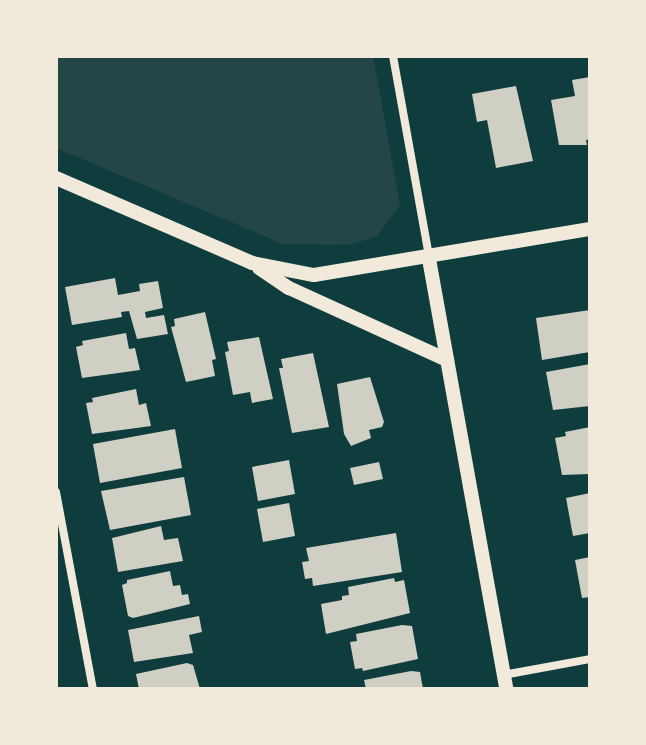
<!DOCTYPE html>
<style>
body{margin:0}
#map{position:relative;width:646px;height:745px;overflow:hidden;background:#0f3d3e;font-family:"Source Serif 4",serif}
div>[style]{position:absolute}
.green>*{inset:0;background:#244646}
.building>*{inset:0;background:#cfcfc3}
.minor>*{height:8px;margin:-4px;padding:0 4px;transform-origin:4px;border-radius:4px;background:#f1e9da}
.tertiary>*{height:14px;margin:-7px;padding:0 7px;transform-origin:7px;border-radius:7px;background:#f1e9da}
span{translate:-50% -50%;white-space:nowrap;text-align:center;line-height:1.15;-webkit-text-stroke:8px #f1e9da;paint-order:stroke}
.frame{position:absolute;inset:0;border:58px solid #f1e9da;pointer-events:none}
</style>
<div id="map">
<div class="green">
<i style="clip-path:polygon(56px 56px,373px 56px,400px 205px,377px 236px,350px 245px,283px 244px,56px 148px)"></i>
</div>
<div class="building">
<i style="clip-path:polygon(590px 77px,590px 139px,586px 140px,587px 145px,559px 145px,551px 100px,575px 96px,572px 80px)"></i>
<i style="clip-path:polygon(516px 86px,533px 161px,496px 168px,487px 120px,477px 122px,472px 94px)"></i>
<i style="clip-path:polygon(115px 278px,118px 295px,140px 291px,139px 284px,158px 281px,163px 308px,145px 312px,146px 318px,164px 315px,168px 334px,137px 339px,129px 311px,121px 312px,122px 317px,72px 325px,65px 287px)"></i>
<i style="clip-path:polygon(590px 310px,590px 352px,542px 360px,536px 318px)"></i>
<i style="clip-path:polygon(205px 312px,216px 359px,212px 360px,215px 376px,186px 382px,171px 327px,175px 326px,174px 319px)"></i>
<i style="clip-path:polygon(126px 333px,129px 349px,135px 348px,140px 370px,82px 378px,76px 347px,83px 345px,82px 341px)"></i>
<i style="clip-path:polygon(259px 337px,273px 399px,252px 403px,250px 392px,233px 395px,225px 352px,229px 351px,227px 342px)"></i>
<i style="clip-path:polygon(313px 353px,329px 427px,292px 433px,279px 368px,283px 368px,281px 359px)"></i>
<i style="clip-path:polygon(590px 364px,590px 406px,553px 410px,546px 372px)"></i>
<i style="clip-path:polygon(370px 377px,384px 422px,382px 427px,369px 430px,371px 438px,351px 446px,344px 434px,337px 384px)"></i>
<i style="clip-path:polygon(136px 389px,139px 405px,146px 403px,151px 426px,92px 434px,86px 403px,93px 402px,92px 398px)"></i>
<i style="clip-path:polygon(590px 427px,590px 474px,562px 475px,555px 438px,566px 436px,565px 432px)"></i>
<i style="clip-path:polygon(175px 429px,182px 468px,100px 483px,93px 444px)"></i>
<i style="clip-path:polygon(289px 460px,295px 494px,258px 501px,252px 467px)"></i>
<i style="clip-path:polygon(379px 462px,383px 479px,354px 485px,350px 468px)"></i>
<i style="clip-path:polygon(184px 477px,191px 515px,110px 530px,101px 491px)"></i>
<i style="clip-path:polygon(590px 493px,590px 533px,573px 536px,566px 498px)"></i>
<i style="clip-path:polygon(289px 503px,295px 536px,263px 542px,257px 509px)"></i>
<i style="clip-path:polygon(161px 526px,164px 540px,178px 538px,183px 561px,118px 572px,112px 538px)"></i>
<i style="clip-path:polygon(396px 533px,402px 572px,313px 586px,312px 578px,305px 579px,302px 562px,309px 561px,306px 548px)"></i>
<i style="clip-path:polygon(590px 557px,590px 597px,582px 598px,575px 560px)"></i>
<i style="clip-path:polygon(170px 571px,173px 586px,180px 585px,182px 595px,188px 594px,190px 604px,133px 618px,128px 616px,122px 585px,127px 583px,127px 580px)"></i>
<i style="clip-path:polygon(394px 578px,395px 582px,404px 580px,410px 613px,326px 634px,321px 604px,342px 600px,342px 596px,349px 595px,348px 587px)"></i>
<i style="clip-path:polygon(199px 616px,202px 632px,189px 635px,193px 653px,134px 662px,128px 630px)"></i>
<i style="clip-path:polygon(402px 625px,412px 626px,418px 659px,363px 671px,362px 668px,355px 669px,350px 642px,357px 641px,356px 634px)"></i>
<i style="clip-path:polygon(187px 663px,193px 665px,200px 689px,139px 689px,136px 674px)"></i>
<i style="clip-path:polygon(411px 671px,420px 672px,423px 689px,366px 689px,364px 680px)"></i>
</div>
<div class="minor">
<i style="left:393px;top:56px;width:203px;rotate:79.8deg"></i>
<i style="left:56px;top:492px;width:200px;rotate:79.4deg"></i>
<i style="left:503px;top:675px;width:88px;rotate:-10.4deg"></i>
</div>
<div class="tertiary">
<i style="left:56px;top:178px;width:214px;rotate:23.4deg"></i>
<i style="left:252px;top:263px;width:63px;rotate:11deg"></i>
<i style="left:314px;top:275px;width:280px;rotate:-9.5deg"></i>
<i style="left:429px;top:259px;width:437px;rotate:79.8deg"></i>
<i style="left:259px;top:268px;width:36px;rotate:34deg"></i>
<i style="left:289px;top:288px;width:174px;rotate:24.5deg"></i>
</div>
<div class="frame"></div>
</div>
